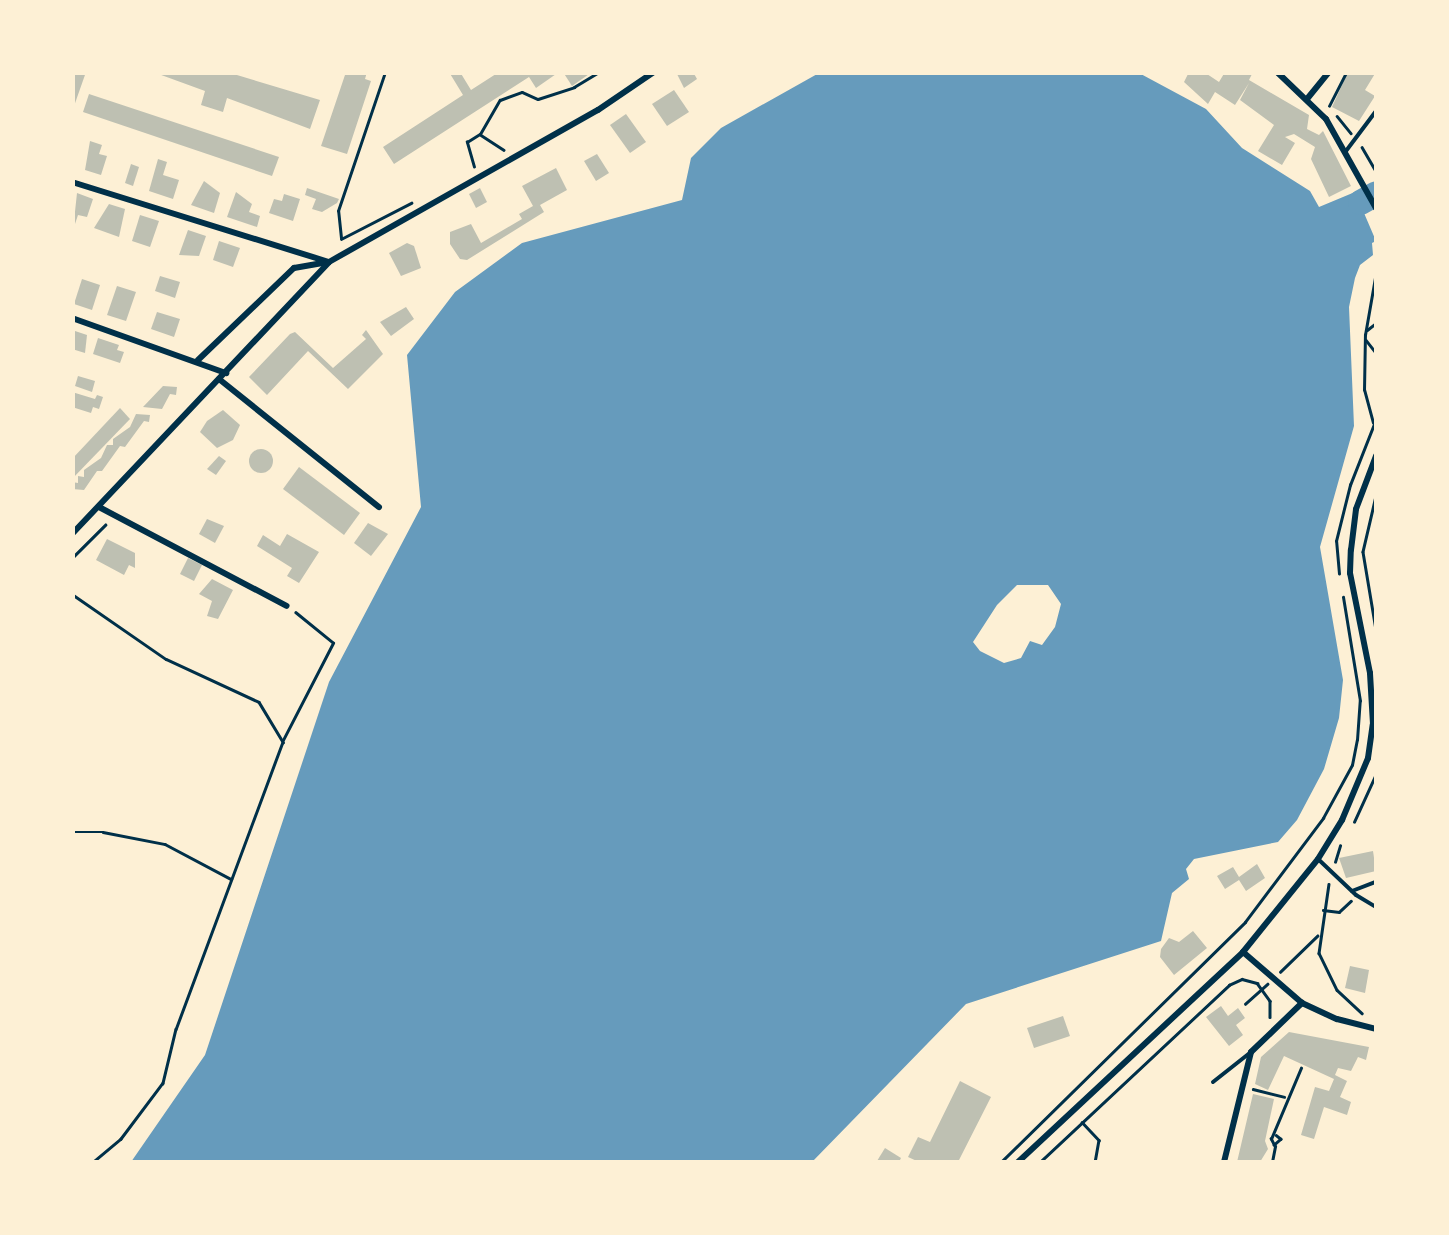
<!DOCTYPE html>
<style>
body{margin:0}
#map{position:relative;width:1449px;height:1235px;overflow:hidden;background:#fdf0d5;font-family:Jost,sans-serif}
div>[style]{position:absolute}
.water>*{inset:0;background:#669bbc}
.river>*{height:25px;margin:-12.5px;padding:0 12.5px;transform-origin:12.5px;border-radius:12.5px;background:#669bbc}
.building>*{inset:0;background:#bec0b2}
.round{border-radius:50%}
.path>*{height:2.5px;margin:-1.25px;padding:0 1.25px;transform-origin:1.25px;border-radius:1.25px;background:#003049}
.service>*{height:4px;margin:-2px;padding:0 2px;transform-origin:2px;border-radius:2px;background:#003049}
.minor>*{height:6px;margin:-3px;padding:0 3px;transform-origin:3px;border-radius:3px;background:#003049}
span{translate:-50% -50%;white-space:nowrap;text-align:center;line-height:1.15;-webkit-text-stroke:9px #fdf0d5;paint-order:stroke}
.frame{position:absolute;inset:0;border:75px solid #fdf0d5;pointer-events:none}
</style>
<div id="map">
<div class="water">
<i style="clip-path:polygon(evenodd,819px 73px,1139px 73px,1206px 109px,1242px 148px,1310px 191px,1319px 207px,1355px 192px,1376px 241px,1372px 243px,1373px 255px,1360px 265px,1355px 278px,1349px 307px,1354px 426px,1320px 547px,1343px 680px,1339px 718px,1324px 769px,1297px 820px,1278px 842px,1194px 859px,1186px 869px,1189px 879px,1172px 893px,1161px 941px,966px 1004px,812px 1162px,131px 1162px,205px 1055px,329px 682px,421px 507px,407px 355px,455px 292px,522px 243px,682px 200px,691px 158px,721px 128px,819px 73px,1017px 585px,1048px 585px,1061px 604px,1055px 627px,1042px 645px,1030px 641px,1021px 658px,1004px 663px,980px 651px,973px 642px,997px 605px,1017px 585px)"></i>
</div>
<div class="river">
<i style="left:1360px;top:202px;width:18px;rotate:-29deg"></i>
</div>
<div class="building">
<i style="clip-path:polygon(72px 72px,86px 72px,73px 109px,72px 109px)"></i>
<i style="clip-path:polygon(153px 72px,227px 72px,320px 100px,310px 129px,227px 98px,223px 112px,201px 105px,205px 91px)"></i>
<i style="clip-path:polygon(346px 72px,367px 72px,365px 79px,371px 81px,347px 154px,321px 146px)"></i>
<i style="clip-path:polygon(449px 72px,460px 72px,471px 90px,499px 72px,559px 72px,536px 88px,529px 77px,394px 164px,383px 147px,463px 95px)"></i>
<i style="clip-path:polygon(563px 72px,592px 72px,572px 86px)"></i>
<i style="clip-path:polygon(676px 72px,693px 72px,697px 79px,684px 88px)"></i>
<i style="clip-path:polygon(1189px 72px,1204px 72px,1219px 82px,1225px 72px,1253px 72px,1249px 80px,1309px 115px,1307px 129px,1319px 135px,1323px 131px,1351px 186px,1329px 197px,1311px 159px,1315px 147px,1294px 134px,1285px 137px,1295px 143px,1282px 165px,1258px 151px,1274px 125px,1240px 100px,1249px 83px,1235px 105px,1215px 92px,1208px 104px,1184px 82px)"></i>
<i style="clip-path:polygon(1348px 72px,1376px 72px,1365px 90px,1375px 96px,1359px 121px,1332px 107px)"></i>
<i style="clip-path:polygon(674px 90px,689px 112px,667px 126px,652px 104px)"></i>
<i style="clip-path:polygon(89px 94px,279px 157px,272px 176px,83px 112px)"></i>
<i style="clip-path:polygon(626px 114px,646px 142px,630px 153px,610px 125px)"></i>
<i style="clip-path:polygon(90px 141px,102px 145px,99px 154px,107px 156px,101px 175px,85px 170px)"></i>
<i style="clip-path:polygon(597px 154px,609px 173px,596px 181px,584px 161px)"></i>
<i style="clip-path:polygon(158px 159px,167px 162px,163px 175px,179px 180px,173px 199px,149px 191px)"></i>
<i style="clip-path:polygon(131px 164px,139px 167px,133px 186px,125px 183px)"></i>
<i style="clip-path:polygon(556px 168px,567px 190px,540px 205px,544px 212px,467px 260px,460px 259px,450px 244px,450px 232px,471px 224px,481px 243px,522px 219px,519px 214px,533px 206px,522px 186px)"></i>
<i style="clip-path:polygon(204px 181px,220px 193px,214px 213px,191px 205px)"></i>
<i style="clip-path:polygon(307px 188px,339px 199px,337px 203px,322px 212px,312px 209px,316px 199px,305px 195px)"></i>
<i style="clip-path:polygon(480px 188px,487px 202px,476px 208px,469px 194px)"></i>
<i style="clip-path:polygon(236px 192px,252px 204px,249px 212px,260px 216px,257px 227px,227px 217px)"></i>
<i style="clip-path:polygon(77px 193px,93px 199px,87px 217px,78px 215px,73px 230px)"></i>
<i style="clip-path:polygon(284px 194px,300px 199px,293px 221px,269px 213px,274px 199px,282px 201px)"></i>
<i style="clip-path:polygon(109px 204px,125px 209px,119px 237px,94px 228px)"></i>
<i style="clip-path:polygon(140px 215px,159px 221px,150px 247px,132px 241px)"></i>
<i style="clip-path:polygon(188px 230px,206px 236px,199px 256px,179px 255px)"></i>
<i style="clip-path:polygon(219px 241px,240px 248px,233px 267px,213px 260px)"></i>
<i style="clip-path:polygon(407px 243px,414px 246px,421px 268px,401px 276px,389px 253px)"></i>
<i style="clip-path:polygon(160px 276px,180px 282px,175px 298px,155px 291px)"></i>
<i style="clip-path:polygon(82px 279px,100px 285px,92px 310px,74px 304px)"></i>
<i style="clip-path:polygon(117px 286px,136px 292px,126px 321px,107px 315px)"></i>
<i style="clip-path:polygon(406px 307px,414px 319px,391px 336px,380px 322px)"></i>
<i style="clip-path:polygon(157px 312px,180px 319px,174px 337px,151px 329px)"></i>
<i style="clip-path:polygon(72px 330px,87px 335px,85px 353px,72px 349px)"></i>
<i style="clip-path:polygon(366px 330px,383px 354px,348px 389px,308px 351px,267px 395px,249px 377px,290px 334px,295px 332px,333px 368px,366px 339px,362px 335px)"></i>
<i style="clip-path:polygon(98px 338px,119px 345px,117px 350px,124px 352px,120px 363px,93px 354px)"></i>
<i style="clip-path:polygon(78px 376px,95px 381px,92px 392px,75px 386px)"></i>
<i style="clip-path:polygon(163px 386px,177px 387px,176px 395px,170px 394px,162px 409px,143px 407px)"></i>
<i style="clip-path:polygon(72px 392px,95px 399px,97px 395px,103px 397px,99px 409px,93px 407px,91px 413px,72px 407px)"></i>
<i style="clip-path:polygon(120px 408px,130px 419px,72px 479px,72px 459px)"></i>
<i style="clip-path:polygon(223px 410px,240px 425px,233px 440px,217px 448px,200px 432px,207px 421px)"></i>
<i style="clip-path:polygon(136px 414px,150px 415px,149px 422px,144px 421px,125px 447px,120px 446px,102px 471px,97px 471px,84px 490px,72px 489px,72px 482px,78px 483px,78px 476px,84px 477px,84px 470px,101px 458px,107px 445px,113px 445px,113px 439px,130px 427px)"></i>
<i class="round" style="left:249px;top:449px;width:24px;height:24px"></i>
<i style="clip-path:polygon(219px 456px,226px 461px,216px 475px,207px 469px)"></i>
<i style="clip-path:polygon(299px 467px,360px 513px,344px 535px,283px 489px)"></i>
<i style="clip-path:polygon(207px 519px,224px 526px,215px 543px,199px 534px)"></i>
<i style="clip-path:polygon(368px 523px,388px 534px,371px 556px,354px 543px)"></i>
<i style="clip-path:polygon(287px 534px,319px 552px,299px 583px,287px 576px,292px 568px,257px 546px,263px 535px,280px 546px)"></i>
<i style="clip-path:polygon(107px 539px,135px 553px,135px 568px,129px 565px,124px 575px,96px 560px)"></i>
<i style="clip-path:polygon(188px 558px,202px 565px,194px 581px,180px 574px)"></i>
<i style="clip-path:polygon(212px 579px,233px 590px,218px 619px,207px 616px,212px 601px,199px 594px)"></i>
<i style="clip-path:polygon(1373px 851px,1376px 871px,1346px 878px,1339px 858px)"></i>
<i style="clip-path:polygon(1257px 864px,1265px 878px,1246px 891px,1239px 880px,1225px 889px,1217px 876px,1233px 867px,1239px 877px)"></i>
<i style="clip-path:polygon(1193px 931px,1207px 948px,1174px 975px,1160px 957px,1161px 949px,1169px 938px,1179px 942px)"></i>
<i style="clip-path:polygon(1350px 966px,1369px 970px,1365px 993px,1345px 988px)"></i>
<i style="clip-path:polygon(1221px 1006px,1228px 1016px,1238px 1008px,1245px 1018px,1236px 1025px,1243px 1035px,1229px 1046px,1206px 1017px)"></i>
<i style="clip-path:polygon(1063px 1016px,1070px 1036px,1034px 1048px,1027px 1028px)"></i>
<i style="clip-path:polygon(1289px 1032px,1369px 1047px,1366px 1060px,1358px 1057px,1351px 1071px,1338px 1068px,1335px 1075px,1347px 1081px,1340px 1097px,1351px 1102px,1347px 1115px,1324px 1107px,1314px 1139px,1301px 1135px,1315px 1087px,1329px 1091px,1334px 1079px,1284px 1056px,1268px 1090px,1255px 1084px,1261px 1057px)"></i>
<i style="clip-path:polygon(960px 1081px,991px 1097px,958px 1162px,919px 1162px,908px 1157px,918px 1137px,930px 1142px)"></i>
<i style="clip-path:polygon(1253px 1094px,1274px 1099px,1265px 1141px,1268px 1149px,1260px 1162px,1237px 1162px)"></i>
<i style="clip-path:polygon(885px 1148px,901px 1158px,899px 1162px,877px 1161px)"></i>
</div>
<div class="path">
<i style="left:1329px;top:106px;width:38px;rotate:-63deg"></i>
<i style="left:1337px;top:116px;width:22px;rotate:51deg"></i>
<i style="left:481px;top:135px;width:27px;rotate:33deg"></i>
<i style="left:1362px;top:147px;width:28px;rotate:60deg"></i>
<i style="left:474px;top:167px;width:26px;rotate:-106deg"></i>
<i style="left:467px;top:142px;width:15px;rotate:-32deg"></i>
<i style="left:480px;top:134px;width:39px;rotate:-60deg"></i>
<i style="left:500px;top:100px;width:23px;rotate:-20deg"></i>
<i style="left:522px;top:92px;width:17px;rotate:24deg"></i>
<i style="left:538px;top:99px;width:38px;rotate:-18deg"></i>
<i style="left:574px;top:87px;width:29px;rotate:-31deg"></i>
<i style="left:341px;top:238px;width:27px;rotate:-96deg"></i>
<i style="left:338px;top:211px;width:147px;rotate:-71.3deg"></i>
<i style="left:341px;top:239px;width:79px;rotate:-27.2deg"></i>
<i style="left:1367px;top:330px;width:11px;rotate:-38deg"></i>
<i style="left:1366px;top:340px;width:16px;rotate:52deg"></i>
<i style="left:1373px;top:423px;width:34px;rotate:-105deg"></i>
<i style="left:1364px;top:390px;width:55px;rotate:-89deg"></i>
<i style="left:1365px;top:335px;width:64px;rotate:-80.1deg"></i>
<i style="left:1376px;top:496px;width:57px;rotate:103.1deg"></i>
<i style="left:1363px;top:552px;width:79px;rotate:80.5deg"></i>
<i style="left:72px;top:558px;width:47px;rotate:-45deg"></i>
<i style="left:1339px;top:574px;width:33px;rotate:-95deg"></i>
<i style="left:1336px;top:541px;width:58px;rotate:-76deg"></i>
<i style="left:1350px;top:485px;width:71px;rotate:-68.5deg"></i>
<i style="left:72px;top:594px;width:114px;rotate:34.7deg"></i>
<i style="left:166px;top:659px;width:102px;rotate:24.8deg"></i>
<i style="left:259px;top:702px;width:47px;rotate:59deg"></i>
<i style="left:283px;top:742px;width:306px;rotate:110.4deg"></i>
<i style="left:176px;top:1029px;width:56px;rotate:103.5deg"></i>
<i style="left:163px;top:1083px;width:70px;rotate:126.9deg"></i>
<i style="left:121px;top:1139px;width:35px;rotate:140deg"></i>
<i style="left:283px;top:740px;width:109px;rotate:-62.7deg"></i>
<i style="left:333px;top:643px;width:48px;rotate:-141deg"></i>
<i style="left:1354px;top:822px;width:53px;rotate:-65.4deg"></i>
<i style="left:72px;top:832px;width:31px"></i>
<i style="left:103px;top:832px;width:63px;rotate:11deg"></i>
<i style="left:165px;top:844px;width:75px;rotate:27.9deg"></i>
<i style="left:1335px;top:862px;width:17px;rotate:-73deg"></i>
<i style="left:1329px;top:884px;width:70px;rotate:98.2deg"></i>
<i style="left:1319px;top:953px;width:41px;rotate:64.1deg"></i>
<i style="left:1337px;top:990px;width:34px;rotate:43deg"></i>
<i style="left:1323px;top:910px;width:16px;rotate:7deg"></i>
<i style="left:1339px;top:912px;width:16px;rotate:-43deg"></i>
<i style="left:1280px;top:972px;width:52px;rotate:-44.2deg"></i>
<i style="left:1245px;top:1004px;width:30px;rotate:-42deg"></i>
<i style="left:1253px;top:1089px;width:32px;rotate:14deg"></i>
<i style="left:1082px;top:1122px;width:25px;rotate:47deg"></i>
<i style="left:1099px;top:1140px;width:22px;rotate:100deg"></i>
<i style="left:1276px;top:1135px;width:6px;rotate:39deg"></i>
<i style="left:1281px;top:1139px;width:9px;rotate:139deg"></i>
<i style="left:1274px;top:1145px;width:7px;rotate:-117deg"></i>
<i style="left:1271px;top:1139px;width:77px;rotate:-67.1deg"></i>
<i style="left:1001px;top:1162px;width:342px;rotate:-44.5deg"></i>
<i style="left:1245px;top:922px;width:130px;rotate:-53.1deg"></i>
<i style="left:1323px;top:818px;width:60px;rotate:-61.3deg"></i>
<i style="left:1352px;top:765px;width:25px;rotate:-79deg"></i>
<i style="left:1357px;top:740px;width:39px;rotate:-86deg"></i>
<i style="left:1360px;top:701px;width:105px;rotate:-99.3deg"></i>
<i style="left:1040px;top:1162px;width:259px;rotate:-43.1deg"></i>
<i style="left:1229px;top:985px;width:14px;rotate:-25deg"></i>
<i style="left:1242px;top:979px;width:16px;rotate:15deg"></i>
<i style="left:1257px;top:983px;width:22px;rotate:54deg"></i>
<i style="left:1270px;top:1001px;width:16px;rotate:90deg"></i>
<i style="left:1272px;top:1162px;width:16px;rotate:-79deg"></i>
</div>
<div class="service">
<i style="left:1346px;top:151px;width:50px;rotate:-53.1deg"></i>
<i style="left:1318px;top:859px;width:52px;rotate:43.5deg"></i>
<i style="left:1356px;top:895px;width:23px;rotate:31deg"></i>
<i style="left:1352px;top:891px;width:26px;rotate:-21deg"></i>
<i style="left:1213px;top:1082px;width:48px;rotate:-38.3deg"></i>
</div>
<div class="minor">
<i style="left:1277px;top:72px;width:68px;rotate:43.8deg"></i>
<i style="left:1326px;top:119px;width:102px;rotate:60.7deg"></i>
<i style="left:1307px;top:99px;width:35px;rotate:-51deg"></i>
<i style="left:72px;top:182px;width:269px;rotate:17.3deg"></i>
<i style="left:72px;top:318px;width:164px;rotate:19.7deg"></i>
<i style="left:198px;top:360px;width:133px;rotate:-43.8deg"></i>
<i style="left:294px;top:268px;width:29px;rotate:-10deg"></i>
<i style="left:219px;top:379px;width:205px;rotate:38.7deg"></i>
<i style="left:99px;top:507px;width:212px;rotate:27.8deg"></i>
<i style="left:72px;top:534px;width:374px;rotate:-46.6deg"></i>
<i style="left:329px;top:262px;width:309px;rotate:-29.5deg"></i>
<i style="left:598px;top:110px;width:68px;rotate:-34.2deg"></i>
<i style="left:1243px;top:952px;width:78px;rotate:40.8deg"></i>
<i style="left:1302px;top:1003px;width:38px;rotate:25deg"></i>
<i style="left:1337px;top:1019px;width:40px;rotate:14.4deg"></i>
<i style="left:1018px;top:1162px;width:308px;rotate:-43deg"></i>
<i style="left:1243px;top:952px;width:119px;rotate:-51.1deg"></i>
<i style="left:1318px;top:859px;width:46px;rotate:-58.4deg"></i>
<i style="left:1342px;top:820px;width:67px;rotate:-67.2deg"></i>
<i style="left:1368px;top:758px;width:34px;rotate:-82deg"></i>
<i style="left:1373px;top:724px;width:51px;rotate:-93.4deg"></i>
<i style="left:1370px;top:673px;width:102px;rotate:-101.3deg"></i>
<i style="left:1350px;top:573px;width:23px;rotate:-88deg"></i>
<i style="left:1351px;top:550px;width:41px;rotate:-83deg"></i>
<i style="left:1356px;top:509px;width:57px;rotate:-69.3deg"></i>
<i style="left:1224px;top:1162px;width:113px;rotate:-76.2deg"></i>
<i style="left:1251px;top:1052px;width:71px;rotate:-43.9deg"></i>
</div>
<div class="frame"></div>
</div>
